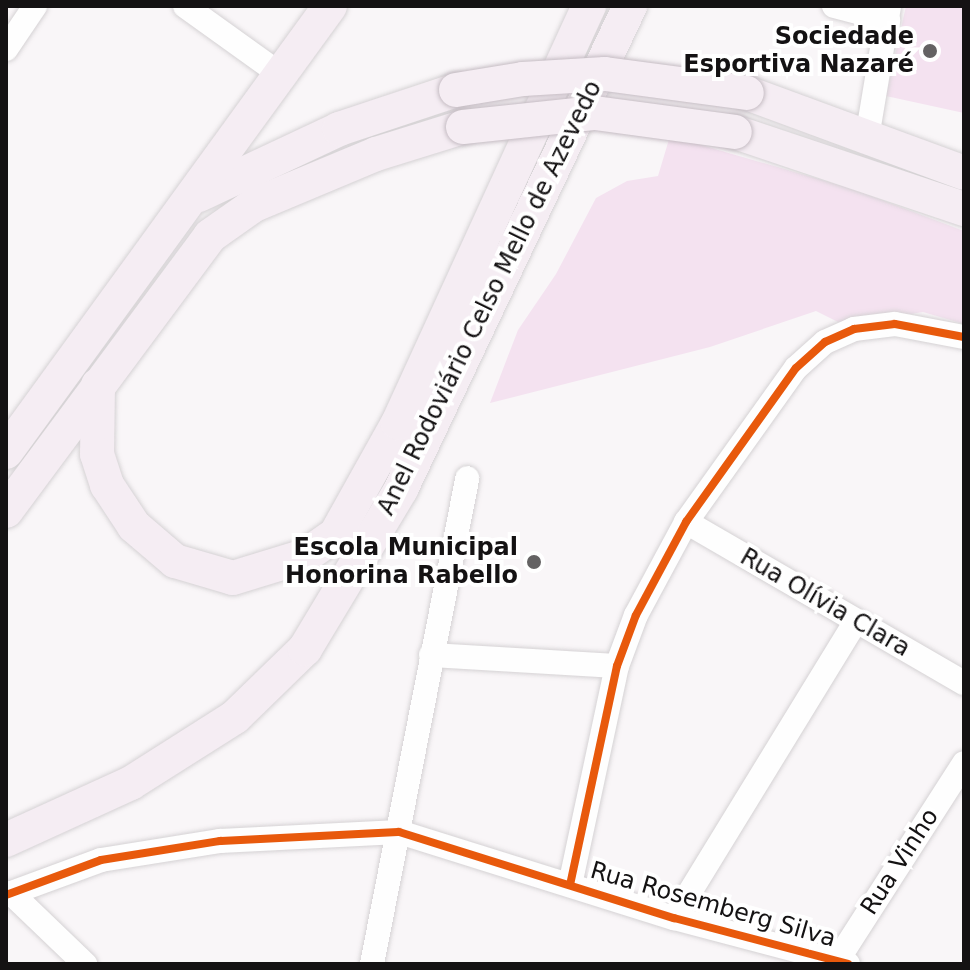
<!DOCTYPE html>
<meta charset="utf-8">
<style>
body{margin:0}
#map{position:relative;width:970px;height:970px;overflow:hidden;background:#f9f6f8;font-family:"DejaVu Sans",sans-serif}
div>[style]{position:absolute}
.green>*{inset:0;background:#f4e2f0}
.roads{filter:drop-shadow(0 0 2px #d5d2d4) drop-shadow(0 0 2px #d5d2d4)}
.minor>*{height:24px;margin:-12px;padding:0 12px;transform-origin:12px;border-radius:12px;background:#fefefe}
.highway>*{height:34px;margin:-17px;padding:0 17px;transform-origin:17px;border-radius:17px;background:#f5edf3}
.bridges{filter:drop-shadow(0 0 2px #c5bcc3) drop-shadow(0 0 2px #c5bcc3)}
.highway-bridge>*{height:34px;margin:-17px;padding:0 17px;transform-origin:17px;border-radius:17px;background:#f5edf3}
.cycleway>*{height:8px;margin:-4px;padding:0 4px;transform-origin:4px;border-radius:4px;background:#e8590c}
.dots>*{width:22px;height:22px;translate:-50% -50%;box-sizing:border-box;border:4px solid #fff;border-radius:50%}
span{translate:-50% -50%;white-space:nowrap;text-align:center;line-height:1.15;-webkit-text-stroke:8px #fff;paint-order:stroke}
.poi-label{font-size:24px;color:#141213;font-weight:700}
.right{translate:-100% -50%;text-align:right}
.street-label{font-size:24px;color:#141213}
.frame{position:absolute;inset:0;border:8px solid #141213;pointer-events:none}
</style>
<div id="map">
<div class="green">
<i style="clip-path:polygon(906px 6px,964px 6px,964px 113px,886px 96px)"></i>
<i style="clip-path:polygon(670px 136px,850px 188px,964px 231px,964px 324px,923px 312px,844px 325px,816px 311px,710px 347px,490px 403px,518px 330px,556px 274px,596px 198px,627px 181px,658px 176px)"></i>
</div>
<div class="roads">
<div class="minor">
<i style="left:185px;top:6px;width:118px;rotate:35.7deg"></i>
<i style="left:834px;top:6px;width:56px;rotate:14.5deg"></i>
<i style="left:6px;top:49px;width:52px;rotate:-56deg"></i>
<i style="left:867px;top:138px;width:134px;rotate:-80.5deg"></i>
<i style="left:686px;top:522px;width:321px;rotate:30.1deg"></i>
<i style="left:431px;top:655px;width:186px;rotate:3.4deg"></i>
<i style="left:570px;top:885px;width:224px;rotate:-77.9deg"></i>
<i style="left:617px;top:666px;width:54px;rotate:-69.6deg"></i>
<i style="left:636px;top:615px;width:106px;rotate:-61.7deg"></i>
<i style="left:686px;top:522px;width:189px;rotate:-54.5deg"></i>
<i style="left:796px;top:368px;width:39px;rotate:-42deg"></i>
<i style="left:825px;top:342px;width:32px;rotate:-24deg"></i>
<i style="left:854px;top:329px;width:41px;rotate:-7deg"></i>
<i style="left:895px;top:324px;width:70px;rotate:10.7deg"></i>
<i style="left:11px;top:893px;width:103px;rotate:43.8deg"></i>
<i style="left:6px;top:895px;width:101px;rotate:-20.2deg"></i>
<i style="left:101px;top:860px;width:121px;rotate:-9.1deg"></i>
<i style="left:220px;top:841px;width:179px;rotate:-2.9deg"></i>
<i style="left:399px;top:832px;width:288px;rotate:17.4deg"></i>
<i style="left:674px;top:918px;width:180px;rotate:14.8deg"></i>
<i style="left:674px;top:918px;width:346px;rotate:-58.5deg"></i>
<i style="left:837px;top:961px;width:235px;rotate:-57.3deg"></i>
<i style="left:372px;top:964px;width:495px;rotate:-78.9deg"></i>
</div>
<div class="highway">
<i style="left:747px;top:93px;width:231px;rotate:20.2deg"></i>
<i style="left:735px;top:132px;width:242px;rotate:18.6deg"></i>
<i style="left:199px;top:195px;width:155px;rotate:-25.2deg"></i>
<i style="left:339px;top:129px;width:123px;rotate:-18.4deg"></i>
<i style="left:98px;top:385px;width:69px;rotate:90.8deg"></i>
<i style="left:97px;top:454px;width:33px;rotate:72deg"></i>
<i style="left:107px;top:485px;width:49px;rotate:56.6deg"></i>
<i style="left:134px;top:526px;width:54px;rotate:40.5deg"></i>
<i style="left:175px;top:561px;width:60px;rotate:16.3deg"></i>
<i style="left:233px;top:578px;width:75px;rotate:-17deg"></i>
<i style="left:305px;top:556px;width:38px;rotate:-35deg"></i>
<i style="left:336px;top:534px;width:127px;rotate:-60.8deg"></i>
<i style="left:398px;top:423px;width:459px;rotate:-65.4deg"></i>
<i style="left:6px;top:452px;width:551px;rotate:-54deg"></i>
<i style="left:6px;top:511px;width:342px;rotate:-53.4deg"></i>
<i style="left:210px;top:236px;width:54px;rotate:-35.2deg"></i>
<i style="left:254px;top:205px;width:132px;rotate:-22.7deg"></i>
<i style="left:376px;top:154px;width:91px;rotate:-17.2deg"></i>
<i style="left:6px;top:840px;width:137px;rotate:-24.5deg"></i>
<i style="left:131px;top:783px;width:123px;rotate:-32.4deg"></i>
<i style="left:235px;top:717px;width:98px;rotate:-44.2deg"></i>
<i style="left:305px;top:649px;width:187px;rotate:-59deg"></i>
<i style="left:401px;top:489px;width:535px;rotate:-64.63deg"></i>
</div>
</div>
<div class="bridges">
<div class="highway-bridge">
<i style="left:456px;top:90px;width:68px;rotate:-9.3deg"></i>
<i style="left:523px;top:79px;width:82px;rotate:-3.5deg"></i>
<i style="left:605px;top:74px;width:143px;rotate:7.6deg"></i>
<i style="left:463px;top:127px;width:133px;rotate:-6.1deg"></i>
<i style="left:595px;top:113px;width:141px;rotate:7.7deg"></i>
</div>
</div>
<div class="cycleway">
<i style="left:570px;top:885px;width:224px;rotate:-77.9deg"></i>
<i style="left:617px;top:666px;width:54px;rotate:-69.6deg"></i>
<i style="left:636px;top:615px;width:106px;rotate:-61.7deg"></i>
<i style="left:686px;top:522px;width:189px;rotate:-54.5deg"></i>
<i style="left:796px;top:368px;width:39px;rotate:-42deg"></i>
<i style="left:825px;top:342px;width:32px;rotate:-24deg"></i>
<i style="left:854px;top:329px;width:41px;rotate:-7deg"></i>
<i style="left:895px;top:324px;width:70px;rotate:10.7deg"></i>
<i style="left:6px;top:895px;width:101px;rotate:-20.2deg"></i>
<i style="left:101px;top:860px;width:121px;rotate:-9.1deg"></i>
<i style="left:220px;top:841px;width:179px;rotate:-2.9deg"></i>
<i style="left:399px;top:832px;width:288px;rotate:17.4deg"></i>
<i style="left:674px;top:918px;width:180px;rotate:14.8deg"></i>
</div>
<div class="dots">
<i style="left:930px;top:51px;background:#646263"></i>
<i style="left:534px;top:562px;background:#646263"></i>
</div>
<div class="poi-label">
<span class="right" style="left:914px;top:51px">Sociedade<br>Esportiva Nazaré</span>
<span class="right" style="left:518px;top:562px">Escola Municipal<br>Honorina Rabello</span>
</div>
<div class="street-label">
<span style="left:490px;top:298px;rotate:-64deg">Anel Rodoviário Celso Mello de Azevedo</span>
<span style="left:825px;top:603px;rotate:30deg">Rua Olívia Clara</span>
<span style="left:900px;top:862px;rotate:-57deg">Rua Vinho</span>
<span style="left:713px;top:905px;rotate:16deg">Rua Rosemberg Silva</span>
</div>
<div class="frame"></div>
</div>
